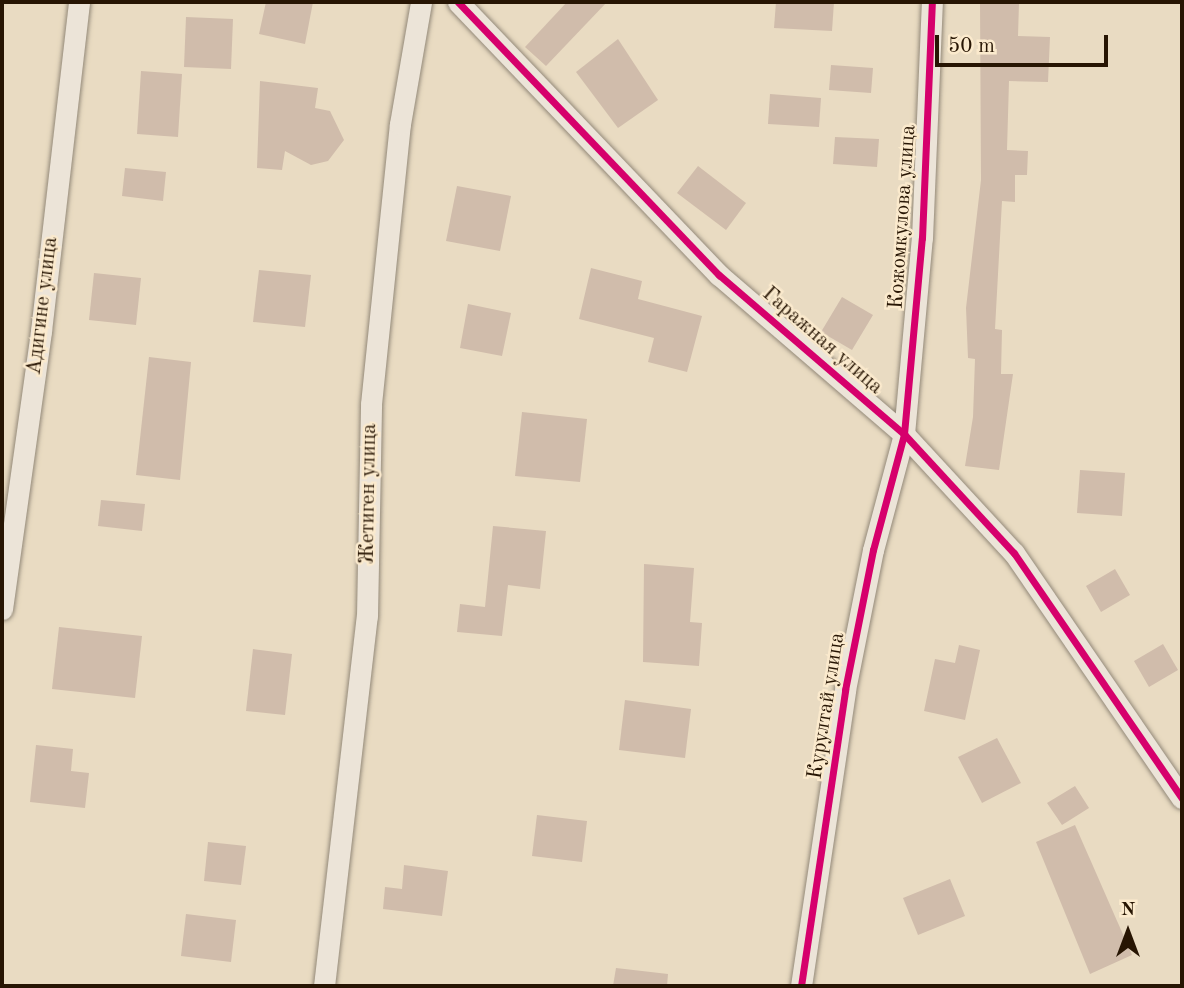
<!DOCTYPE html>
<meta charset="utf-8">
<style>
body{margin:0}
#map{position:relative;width:1184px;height:988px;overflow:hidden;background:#e9dbc2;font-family:"Old Standard TT",serif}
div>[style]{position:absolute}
.building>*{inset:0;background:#d0bcab}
.roads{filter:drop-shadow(0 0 2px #938979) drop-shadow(0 0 2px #938979)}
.minor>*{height:21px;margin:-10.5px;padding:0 10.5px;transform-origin:10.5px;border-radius:10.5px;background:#ece4d8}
.cycleway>*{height:7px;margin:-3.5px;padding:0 3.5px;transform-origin:3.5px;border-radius:3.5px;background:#d6006c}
span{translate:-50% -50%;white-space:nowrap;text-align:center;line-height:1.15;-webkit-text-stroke:5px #fbeacd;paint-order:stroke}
.street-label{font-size:21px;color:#271503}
.frame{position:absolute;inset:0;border:4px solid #271503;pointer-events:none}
.north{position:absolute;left:1093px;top:897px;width:70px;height:70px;-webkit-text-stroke:5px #fbeacd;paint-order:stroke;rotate:0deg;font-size:19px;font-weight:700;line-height:28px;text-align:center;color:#271503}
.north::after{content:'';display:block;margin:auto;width:24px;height:32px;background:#271503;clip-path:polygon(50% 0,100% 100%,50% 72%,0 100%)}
.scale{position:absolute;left:935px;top:35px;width:173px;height:32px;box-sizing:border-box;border:4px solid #271503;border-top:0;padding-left:9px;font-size:21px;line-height:24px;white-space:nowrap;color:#271503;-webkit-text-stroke:5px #fbeacd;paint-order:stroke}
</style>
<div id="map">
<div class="building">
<i style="clip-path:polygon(266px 2px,313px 2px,305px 44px,259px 34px)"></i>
<i style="clip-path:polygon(567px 2px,607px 2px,546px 66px,525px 47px)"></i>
<i style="clip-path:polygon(776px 2px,834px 2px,832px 31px,774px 28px)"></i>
<i style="clip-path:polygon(980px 2px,1019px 3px,1018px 36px,1050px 37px,1048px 82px,1009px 81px,1007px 150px,1028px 151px,1027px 175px,1015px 175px,1015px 202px,1002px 201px,995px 329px,1002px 330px,1001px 374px,1013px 374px,999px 470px,965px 466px,973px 417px,975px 359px,968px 358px,966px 308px,981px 180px)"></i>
<i style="clip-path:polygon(186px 17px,233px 19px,231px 69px,184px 67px)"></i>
<i style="clip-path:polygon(618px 39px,658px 100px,618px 128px,576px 72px)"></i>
<i style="clip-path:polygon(831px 65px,873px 68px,871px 93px,829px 90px)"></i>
<i style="clip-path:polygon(141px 71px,182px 74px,178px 137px,137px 134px)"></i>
<i style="clip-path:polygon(260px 81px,318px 88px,315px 108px,330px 111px,344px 140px,328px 161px,311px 165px,285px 151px,282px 170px,257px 168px)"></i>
<i style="clip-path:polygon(770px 94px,821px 98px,819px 127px,768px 124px)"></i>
<i style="clip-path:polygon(835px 137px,879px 139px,877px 167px,833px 164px)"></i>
<i style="clip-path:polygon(698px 166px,746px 203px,726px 230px,677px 193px)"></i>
<i style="clip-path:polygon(125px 168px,166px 172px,163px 201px,122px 196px)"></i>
<i style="clip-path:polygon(457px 186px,511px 196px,500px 251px,446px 241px)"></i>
<i style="clip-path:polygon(591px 268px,642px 281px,638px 299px,702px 316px,687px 372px,648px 362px,654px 338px,579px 319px)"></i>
<i style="clip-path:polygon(259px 270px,311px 275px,305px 327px,253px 322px)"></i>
<i style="clip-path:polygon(94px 273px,141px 278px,136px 325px,89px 320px)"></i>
<i style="clip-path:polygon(842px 297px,873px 315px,852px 350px,821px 332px)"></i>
<i style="clip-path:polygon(468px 304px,511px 313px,502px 356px,460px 348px)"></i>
<i style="clip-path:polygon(149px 357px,191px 362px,180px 480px,136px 475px)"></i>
<i style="clip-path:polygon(522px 412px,587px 419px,580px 482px,515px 476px)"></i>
<i style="clip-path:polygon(1080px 470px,1125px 473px,1122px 516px,1077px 513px)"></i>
<i style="clip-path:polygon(101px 500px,145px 504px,142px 531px,98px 526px)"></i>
<i style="clip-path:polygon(493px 526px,546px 531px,540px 589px,508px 585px,502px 636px,457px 632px,460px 604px,485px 607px)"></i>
<i style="clip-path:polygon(644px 564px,694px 568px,690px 622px,702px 623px,699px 666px,643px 662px)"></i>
<i style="clip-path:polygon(1115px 569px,1130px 595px,1101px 612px,1086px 586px)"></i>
<i style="clip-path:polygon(59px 627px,142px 636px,135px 698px,52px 689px)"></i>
<i style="clip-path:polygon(1163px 644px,1178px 670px,1149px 687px,1134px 661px)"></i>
<i style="clip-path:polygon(959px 645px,980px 650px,965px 720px,924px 711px,935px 659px,955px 663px)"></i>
<i style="clip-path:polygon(253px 649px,292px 654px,285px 715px,246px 711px)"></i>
<i style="clip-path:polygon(625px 700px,691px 709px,685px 758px,619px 750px)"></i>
<i style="clip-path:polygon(997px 738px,1021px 783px,982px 803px,958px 757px)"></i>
<i style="clip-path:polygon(36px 745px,73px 749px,71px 771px,89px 773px,85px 808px,30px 802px)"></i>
<i style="clip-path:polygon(1075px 786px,1089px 808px,1062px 825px,1047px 803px)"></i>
<i style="clip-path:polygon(537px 815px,587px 821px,582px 862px,532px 856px)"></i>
<i style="clip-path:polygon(1075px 825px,1132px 955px,1090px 974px,1036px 842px)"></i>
<i style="clip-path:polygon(208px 842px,246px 846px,241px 885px,204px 881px)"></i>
<i style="clip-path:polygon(404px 865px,448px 871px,442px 916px,383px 909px,385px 887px,402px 889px)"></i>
<i style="clip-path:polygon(950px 879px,965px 916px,918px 935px,903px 898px)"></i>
<i style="clip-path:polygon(186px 914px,236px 920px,231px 962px,181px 956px)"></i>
<i style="clip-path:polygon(616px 968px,668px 974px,667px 986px,613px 986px)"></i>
</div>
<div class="roads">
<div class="minor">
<i style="left:458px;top:2px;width:378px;rotate:46.3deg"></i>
<i style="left:719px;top:275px;width:244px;rotate:40.7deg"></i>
<i style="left:904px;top:434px;width:162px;rotate:47.3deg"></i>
<i style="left:1014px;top:553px;width:297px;rotate:55.6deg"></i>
<i style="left:2px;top:609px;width:281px;rotate:-82deg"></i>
<i style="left:41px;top:331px;width:331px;rotate:-83.4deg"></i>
<i style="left:324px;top:986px;width:372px;rotate:-83.4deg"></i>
<i style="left:367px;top:616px;width:212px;rotate:-88.9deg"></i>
<i style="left:371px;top:404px;width:281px;rotate:-84.1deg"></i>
<i style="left:400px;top:124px;width:124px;rotate:-80.2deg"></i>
<i style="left:801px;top:986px;width:299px;rotate:-81.5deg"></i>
<i style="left:845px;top:690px;width:143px;rotate:-78.7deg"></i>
<i style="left:873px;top:550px;width:120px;rotate:-75deg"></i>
<i style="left:904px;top:434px;width:197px;rotate:-84.8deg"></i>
<i style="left:922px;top:238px;width:236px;rotate:-87.6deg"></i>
</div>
</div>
<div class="cycleway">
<i style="left:458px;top:2px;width:378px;rotate:46.3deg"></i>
<i style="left:719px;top:275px;width:244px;rotate:40.7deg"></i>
<i style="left:904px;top:434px;width:162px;rotate:47.3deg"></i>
<i style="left:1014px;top:553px;width:297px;rotate:55.6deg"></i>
<i style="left:801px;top:986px;width:299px;rotate:-81.5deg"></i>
<i style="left:845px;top:690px;width:143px;rotate:-78.7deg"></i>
<i style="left:873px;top:550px;width:120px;rotate:-75deg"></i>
<i style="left:904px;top:434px;width:197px;rotate:-84.8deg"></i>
<i style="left:922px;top:238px;width:236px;rotate:-87.6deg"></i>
</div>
<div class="street-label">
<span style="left:903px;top:217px;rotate:-86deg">Кожомкулова улица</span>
<span style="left:43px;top:306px;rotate:-83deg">Адигине улица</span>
<span style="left:822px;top:341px;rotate:41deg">Гаражная улица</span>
<span style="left:369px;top:494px;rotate:-89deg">Жетиген улица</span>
<span style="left:827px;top:706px;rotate:-81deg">Курултай улица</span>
</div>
<div class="frame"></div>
<div class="north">N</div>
<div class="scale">50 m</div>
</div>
